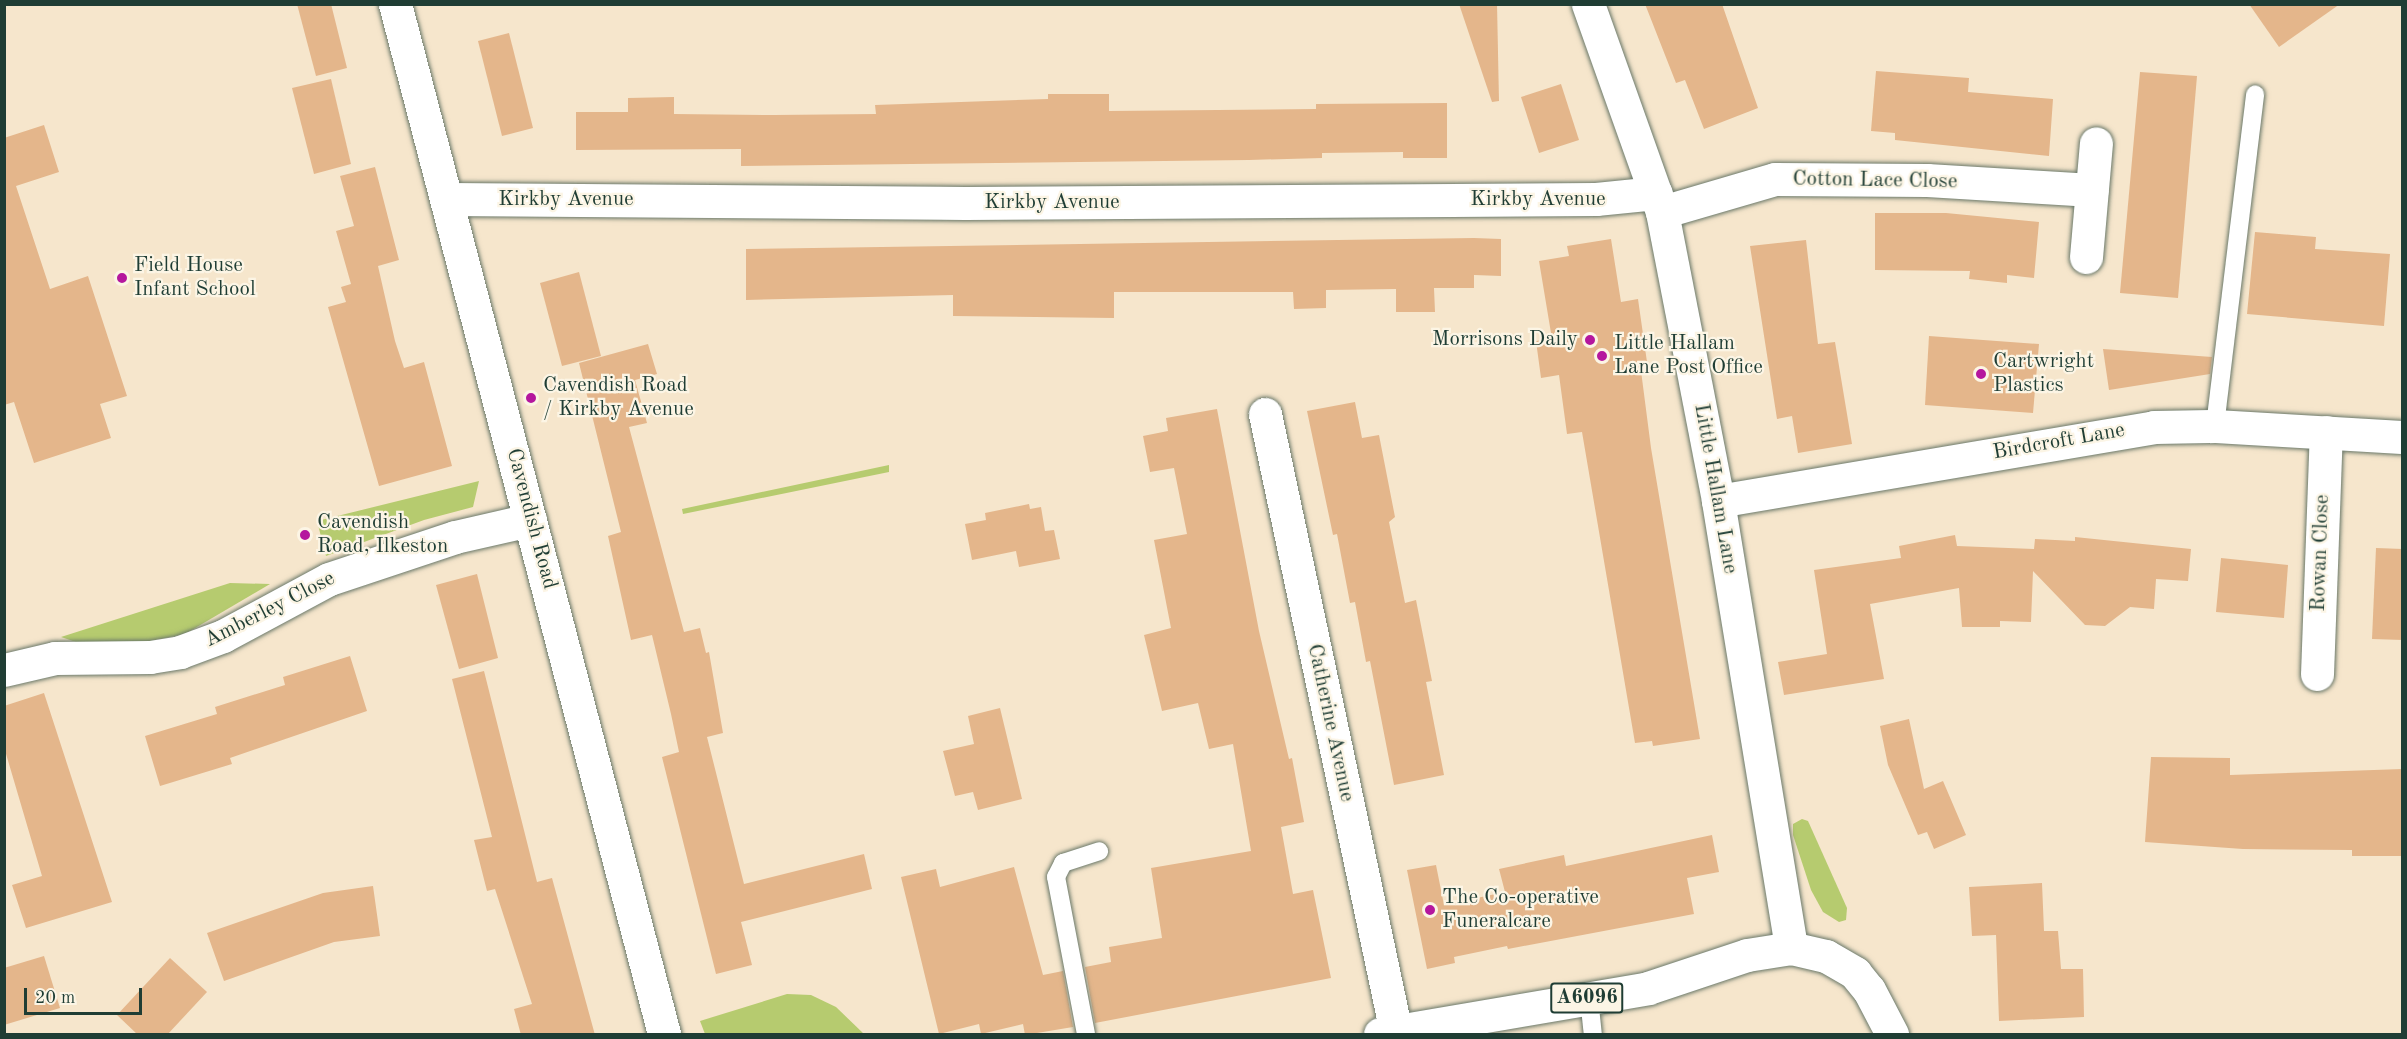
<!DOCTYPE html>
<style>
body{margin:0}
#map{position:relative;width:2407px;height:1039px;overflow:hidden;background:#f6e6cc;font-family:"Old Standard TT",serif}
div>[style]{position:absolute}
.green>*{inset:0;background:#b6cb6f}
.building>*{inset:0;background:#e4b68b}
.roads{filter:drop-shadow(0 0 2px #6a7869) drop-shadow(0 0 2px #6a7869)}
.service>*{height:18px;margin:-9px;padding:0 9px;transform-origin:9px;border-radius:9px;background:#fff}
.minor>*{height:33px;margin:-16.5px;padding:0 16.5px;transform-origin:16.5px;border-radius:16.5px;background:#fff}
.tertiary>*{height:33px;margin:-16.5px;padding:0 16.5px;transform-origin:16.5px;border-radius:16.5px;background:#fff}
.primary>*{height:33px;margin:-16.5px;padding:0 16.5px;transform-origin:16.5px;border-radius:16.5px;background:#fff}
.dots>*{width:16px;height:16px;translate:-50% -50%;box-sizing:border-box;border:3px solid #fcf5e5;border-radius:50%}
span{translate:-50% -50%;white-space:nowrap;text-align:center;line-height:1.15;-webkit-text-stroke:4.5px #fcf5e5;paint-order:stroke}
.shield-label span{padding:2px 4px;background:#fcf5e5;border:2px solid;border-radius:4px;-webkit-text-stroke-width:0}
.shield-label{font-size:20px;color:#1f3d34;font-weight:700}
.street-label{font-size:21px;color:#1f3d34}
.poi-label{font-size:21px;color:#1f3d34}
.left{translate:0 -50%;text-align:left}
.right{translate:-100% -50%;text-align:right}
.frame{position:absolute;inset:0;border:6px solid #1f3d34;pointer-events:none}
.scale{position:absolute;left:24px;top:988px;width:118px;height:27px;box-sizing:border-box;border:3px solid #1f3d34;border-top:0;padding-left:8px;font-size:18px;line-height:21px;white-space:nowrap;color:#1f3d34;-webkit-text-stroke:4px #fcf5e5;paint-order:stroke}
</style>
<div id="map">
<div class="green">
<i style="clip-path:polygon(889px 465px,889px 472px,683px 514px,682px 509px)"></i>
<i style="clip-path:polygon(479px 481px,473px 507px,424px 520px,326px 556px,317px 521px)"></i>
<i style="clip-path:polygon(230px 583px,270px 584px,185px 634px,145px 642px,76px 642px,61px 637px)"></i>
<i style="clip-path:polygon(1802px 819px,1808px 821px,1847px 908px,1846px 920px,1839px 922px,1823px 912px,1811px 890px,1793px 835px,1793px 824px)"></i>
<i style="clip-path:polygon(787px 994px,811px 995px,836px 1007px,864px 1034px,705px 1034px,700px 1021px)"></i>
</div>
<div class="building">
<i style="clip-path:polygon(297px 4px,331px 4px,347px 68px,316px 76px)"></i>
<i style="clip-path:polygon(1459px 4px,1497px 4px,1499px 101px,1492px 102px)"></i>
<i style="clip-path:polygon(1645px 4px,1722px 4px,1758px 108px,1704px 129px,1685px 80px,1676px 83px)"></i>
<i style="clip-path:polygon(2249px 4px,2340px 4px,2279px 47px)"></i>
<i style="clip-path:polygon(509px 33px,533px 128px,502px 136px,478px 41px)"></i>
<i style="clip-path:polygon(1876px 71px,1969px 78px,1968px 92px,2053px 99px,2049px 156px,1895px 140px,1895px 133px,1871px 131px)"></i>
<i style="clip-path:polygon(2140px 72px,2197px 76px,2178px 298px,2120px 293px)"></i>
<i style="clip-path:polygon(331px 79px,351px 164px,314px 174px,292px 88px)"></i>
<i style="clip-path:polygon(1561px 84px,1579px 140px,1539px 153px,1521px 97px)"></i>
<i style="clip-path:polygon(1048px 94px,1109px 94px,1109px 111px,1316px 109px,1316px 104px,1447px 103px,1447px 158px,1403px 158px,1403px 152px,1322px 153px,1322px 158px,1249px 160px,741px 166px,741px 149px,576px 150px,576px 112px,628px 112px,628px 98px,674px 97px,674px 114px,774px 115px,876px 114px,875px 105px,1048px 99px)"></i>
<i style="clip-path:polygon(44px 125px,59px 172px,16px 186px,50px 289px,88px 276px,127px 396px,100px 404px,111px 438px,34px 463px,14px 402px,4px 405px,4px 138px)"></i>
<i style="clip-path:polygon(375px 167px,399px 260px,378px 266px,395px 341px,404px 368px,424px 362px,452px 466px,379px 486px,328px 307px,346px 302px,341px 287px,351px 284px,336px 231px,354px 226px,340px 176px)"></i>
<i style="clip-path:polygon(1875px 213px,1946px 213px,2039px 222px,2034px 278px,2007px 275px,2007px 283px,1969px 279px,1970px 271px,1875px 270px)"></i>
<i style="clip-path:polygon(2255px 232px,2316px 237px,2315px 249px,2390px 254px,2384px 326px,2247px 314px)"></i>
<i style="clip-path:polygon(1474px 238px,1501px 239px,1501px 276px,1474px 275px,1474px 288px,1434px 288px,1435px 312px,1396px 312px,1396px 289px,1326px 290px,1326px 308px,1294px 309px,1293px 292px,1114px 292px,1114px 318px,953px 316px,953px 295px,746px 300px,746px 249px)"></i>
<i style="clip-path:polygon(1611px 239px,1621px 302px,1638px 299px,1647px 362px,1640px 363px,1651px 448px,1700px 739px,1653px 746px,1652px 741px,1635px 743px,1582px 432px,1567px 434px,1559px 375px,1541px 378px,1536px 341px,1552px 339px,1539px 261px,1569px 256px,1567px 246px)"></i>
<i style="clip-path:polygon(1806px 240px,1818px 344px,1835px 342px,1852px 444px,1798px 453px,1792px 416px,1777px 419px,1750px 246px)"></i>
<i style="clip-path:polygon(579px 272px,601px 356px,562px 366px,540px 283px)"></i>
<i style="clip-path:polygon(1929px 336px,2039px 344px,2033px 413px,1925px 405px)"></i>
<i style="clip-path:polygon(648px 344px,657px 374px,635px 380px,647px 423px,629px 427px,684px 632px,700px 628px,706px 653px,709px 652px,723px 733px,707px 737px,744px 884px,864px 854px,872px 889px,741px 922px,752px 965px,716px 974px,662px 757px,679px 752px,671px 714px,652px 635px,631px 640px,608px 536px,621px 532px,579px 363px)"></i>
<i style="clip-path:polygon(2103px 349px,2212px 357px,2210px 374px,2109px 390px)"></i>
<i style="clip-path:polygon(1355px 402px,1362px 438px,1379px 435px,1395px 517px,1389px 522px,1405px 603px,1416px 600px,1432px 681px,1426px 682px,1444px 775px,1394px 785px,1370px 661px,1366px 662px,1355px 602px,1350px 603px,1337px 534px,1333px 535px,1307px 411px)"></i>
<i style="clip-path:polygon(1217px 409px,1259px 631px,1289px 759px,1292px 758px,1304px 822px,1281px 827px,1293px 894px,1313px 890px,1331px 978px,1095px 1023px,1085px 967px,1111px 962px,1109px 947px,1162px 938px,1151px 868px,1251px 851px,1233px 744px,1209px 749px,1198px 703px,1162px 711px,1144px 635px,1171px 628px,1154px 540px,1187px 534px,1174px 468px,1150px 472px,1143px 436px,1168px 431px,1166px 418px)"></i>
<i style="clip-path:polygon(1029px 504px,1030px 509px,1041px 507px,1045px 531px,1054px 530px,1060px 559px,1019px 567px,1016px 551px,972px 560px,965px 524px,986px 520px,985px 513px)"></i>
<i style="clip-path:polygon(1955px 535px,1957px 546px,2034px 549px,2035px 539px,2075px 541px,2075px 537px,2191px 549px,2188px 581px,2156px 579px,2154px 609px,2130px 607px,2105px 626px,2085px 625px,2033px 571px,2031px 622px,2000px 621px,2000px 627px,1962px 627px,1959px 588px,1870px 604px,1884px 679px,1784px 695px,1778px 662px,1827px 654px,1814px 570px,1901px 558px,1899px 546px)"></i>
<i style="clip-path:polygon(2376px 548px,2403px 549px,2403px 640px,2372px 639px)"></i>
<i style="clip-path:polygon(2221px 558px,2288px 565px,2284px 618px,2216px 612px)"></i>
<i style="clip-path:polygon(477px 574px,498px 658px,459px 669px,436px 585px)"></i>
<i style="clip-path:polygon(350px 656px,367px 711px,230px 758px,232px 764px,160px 786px,145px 736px,217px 714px,215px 707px,285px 685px,283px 677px)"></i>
<i style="clip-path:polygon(484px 671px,537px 882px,552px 878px,595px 1035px,521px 1035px,514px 1009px,532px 1004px,495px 889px,487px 891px,474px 840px,492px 837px,452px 679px)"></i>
<i style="clip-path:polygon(44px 693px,112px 902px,26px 928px,12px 885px,42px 876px,4px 747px,4px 706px)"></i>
<i style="clip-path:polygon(1000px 708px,1022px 799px,978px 810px,973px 792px,955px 796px,943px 751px,974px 744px,968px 716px)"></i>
<i style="clip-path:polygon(1909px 719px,1924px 789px,1943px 781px,1966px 835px,1934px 849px,1927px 832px,1918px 835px,1888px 765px,1880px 726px)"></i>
<i style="clip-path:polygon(2151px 757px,2230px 758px,2230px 775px,2403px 769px,2402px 856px,2352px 856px,2352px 850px,2243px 849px,2145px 842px)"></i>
<i style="clip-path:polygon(1712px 835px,1719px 872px,1687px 878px,1694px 914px,1508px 949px,1507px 946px,1454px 957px,1455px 963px,1427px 969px,1407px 870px,1436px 865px,1444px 905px,1505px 892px,1499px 869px,1564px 855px,1566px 866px)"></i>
<i style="clip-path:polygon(1014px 867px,1043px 975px,1063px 971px,1073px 1027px,1025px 1035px,1023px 1024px,981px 1034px,979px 1024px,939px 1034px,901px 877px,936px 869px,940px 887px)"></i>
<i style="clip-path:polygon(2042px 883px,2044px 931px,2058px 931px,2061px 969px,2083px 969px,2084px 1017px,1999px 1021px,1996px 935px,1972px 936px,1969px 887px)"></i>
<i style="clip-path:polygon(373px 886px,380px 936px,334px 942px,224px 981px,207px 933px,323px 893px)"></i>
<i style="clip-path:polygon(44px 956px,60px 1008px,4px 1025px,4px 968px)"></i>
<i style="clip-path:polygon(170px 958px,207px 992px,167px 1035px,138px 1035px,117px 1015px)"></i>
</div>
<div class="roads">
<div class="service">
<i style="left:2215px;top:426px;width:334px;rotate:-83.1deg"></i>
<i style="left:1589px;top:998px;width:36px;rotate:84deg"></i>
<i style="left:1086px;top:1034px;width:160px;rotate:-100.8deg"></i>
<i style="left:1056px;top:877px;width:16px;rotate:-63deg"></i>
<i style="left:1063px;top:863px;width:38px;rotate:-18deg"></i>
</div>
<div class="minor">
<i style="left:448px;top:199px;width:517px;rotate:0.44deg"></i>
<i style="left:965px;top:203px;width:631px;rotate:-0.36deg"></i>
<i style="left:1596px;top:199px;width:60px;rotate:-5.7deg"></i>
<i style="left:1662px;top:212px;width:118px;rotate:-16.3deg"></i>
<i style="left:1775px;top:179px;width:152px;rotate:0.4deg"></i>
<i style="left:1927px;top:180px;width:165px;rotate:3.5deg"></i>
<i style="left:2086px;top:257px;width:114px;rotate:-85deg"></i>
<i style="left:1265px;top:414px;width:632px;rotate:78.03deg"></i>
<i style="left:1718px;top:501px;width:442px;rotate:-9.6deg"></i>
<i style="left:2154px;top:427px;width:61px;rotate:-0.9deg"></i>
<i style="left:2215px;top:426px;width:187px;rotate:3.4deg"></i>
<i style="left:4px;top:670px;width:52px;rotate:-13.2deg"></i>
<i style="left:55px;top:658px;width:95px;rotate:-0.6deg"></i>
<i style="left:150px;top:657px;width:30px;rotate:-9deg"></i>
<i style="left:180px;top:652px;width:46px;rotate:-20.4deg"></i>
<i style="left:223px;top:636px;width:120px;rotate:-28.3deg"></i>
<i style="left:329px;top:579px;width:133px;rotate:-18.4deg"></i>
<i style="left:455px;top:537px;width:77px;rotate:-12.8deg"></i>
<i style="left:2317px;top:674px;width:242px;rotate:-87.9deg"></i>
</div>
<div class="tertiary">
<i style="left:395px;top:4px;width:1065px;rotate:75.36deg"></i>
<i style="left:1588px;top:4px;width:221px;rotate:70.4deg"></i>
<i style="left:1662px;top:212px;width:294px;rotate:79deg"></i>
<i style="left:1718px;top:501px;width:453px;rotate:80.7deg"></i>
</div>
<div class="primary">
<i style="left:1380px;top:1034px;width:272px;rotate:-9.7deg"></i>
<i style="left:1648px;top:988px;width:104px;rotate:-18.4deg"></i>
<i style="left:1747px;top:955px;width:45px;rotate:-9deg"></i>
<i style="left:1791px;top:948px;width:36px;rotate:13deg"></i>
<i style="left:1826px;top:956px;width:34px;rotate:30deg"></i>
<i style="left:1855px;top:973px;width:22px;rotate:51deg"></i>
<i style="left:1869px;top:990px;width:50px;rotate:62.4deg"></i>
</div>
</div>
<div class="dots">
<i style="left:122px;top:278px;background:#b5179e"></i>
<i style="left:1590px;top:340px;background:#b5179e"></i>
<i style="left:1602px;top:356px;background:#b5179e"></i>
<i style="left:1981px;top:374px;background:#b5179e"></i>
<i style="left:531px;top:398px;background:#b5179e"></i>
<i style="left:305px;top:535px;background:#b5179e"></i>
<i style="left:1430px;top:910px;background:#b5179e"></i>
</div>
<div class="shield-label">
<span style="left:1587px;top:998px">A6096</span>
</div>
<div class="street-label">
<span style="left:1875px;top:181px;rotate:1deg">Cotton Lace Close</span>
<span style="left:566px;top:200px">Kirkby Avenue</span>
<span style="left:1538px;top:200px">Kirkby Avenue</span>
<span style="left:1052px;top:203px">Kirkby Avenue</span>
<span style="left:2059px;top:442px;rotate:-10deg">Birdcroft Lane</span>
<span style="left:1715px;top:489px;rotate:80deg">Little Hallam Lane</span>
<span style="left:531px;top:519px;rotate:75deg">Cavendish Road</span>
<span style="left:2321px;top:553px;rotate:-88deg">Rowan Close</span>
<span style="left:270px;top:610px;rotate:-27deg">Amberley Close</span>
<span style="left:1330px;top:723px;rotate:78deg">Catherine Avenue</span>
</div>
<div class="poi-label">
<span class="left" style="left:134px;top:278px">Field House<br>Infant School</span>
<span class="right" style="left:1578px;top:340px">Morrisons Daily</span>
<span class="left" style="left:1614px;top:356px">Little Hallam<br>Lane Post Office</span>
<span class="left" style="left:1993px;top:374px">Cartwright<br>Plastics</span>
<span class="left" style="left:543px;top:398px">Cavendish Road<br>/ Kirkby Avenue</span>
<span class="left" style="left:317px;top:535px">Cavendish<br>Road, Ilkeston</span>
<span class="left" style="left:1442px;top:910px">The Co-operative<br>Funeralcare</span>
</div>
<div class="frame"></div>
<div class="scale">20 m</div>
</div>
